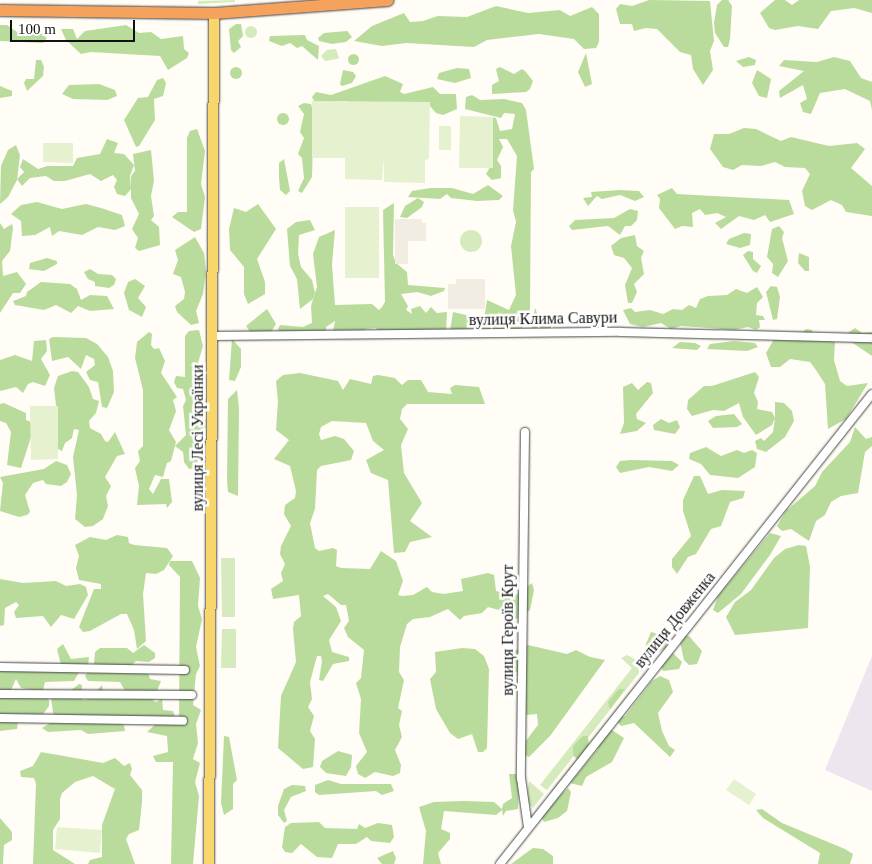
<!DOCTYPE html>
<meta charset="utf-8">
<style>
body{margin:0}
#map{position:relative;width:872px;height:864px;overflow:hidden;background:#fffdf5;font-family:Georgia,serif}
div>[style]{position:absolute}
.industrial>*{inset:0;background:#eee6ef}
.green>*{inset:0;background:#d5ebbd}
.round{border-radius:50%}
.forest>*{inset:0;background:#b9dc9c}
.pitch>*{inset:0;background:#e6f2cf}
.plaza>*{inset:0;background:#f1ede2}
.roads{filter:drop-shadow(0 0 1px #444) drop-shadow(0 0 1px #444)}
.minor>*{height:8px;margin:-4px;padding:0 4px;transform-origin:4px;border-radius:4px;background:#fff}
.major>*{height:10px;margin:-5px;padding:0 5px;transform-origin:5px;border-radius:5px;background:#f9d66b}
.highway>*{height:11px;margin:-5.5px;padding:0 5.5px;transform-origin:5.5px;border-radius:5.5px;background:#f5a25d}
span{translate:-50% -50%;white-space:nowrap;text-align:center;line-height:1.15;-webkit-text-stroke:5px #fff;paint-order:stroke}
.street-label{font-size:16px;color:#111}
.scale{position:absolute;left:10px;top:20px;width:125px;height:22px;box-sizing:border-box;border:2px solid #111;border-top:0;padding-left:6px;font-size:15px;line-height:18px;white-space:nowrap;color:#111;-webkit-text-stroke:4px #fff;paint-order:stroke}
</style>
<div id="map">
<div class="industrial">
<i style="clip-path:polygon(872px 656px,872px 791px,825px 770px)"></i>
</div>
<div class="green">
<i style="clip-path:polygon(235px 0,235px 2px,198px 4px,198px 1px)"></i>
<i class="round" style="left:245px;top:26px;width:12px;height:12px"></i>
<i style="clip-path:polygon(336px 49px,339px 58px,337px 59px,325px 61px,321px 56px,327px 50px)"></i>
<i class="round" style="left:460px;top:230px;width:22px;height:22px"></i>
<i style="clip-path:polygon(221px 558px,235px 558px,235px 617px,222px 617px)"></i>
<i style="clip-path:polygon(222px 629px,236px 629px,236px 668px,221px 668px)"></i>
<i style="clip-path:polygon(627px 655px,638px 661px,639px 673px,547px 790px,540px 785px,632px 668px,621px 658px)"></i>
<i style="clip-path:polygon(646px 672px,645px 676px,553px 792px,551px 791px)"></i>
<i style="clip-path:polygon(529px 781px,544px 794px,533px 808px,526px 801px)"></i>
</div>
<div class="forest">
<i style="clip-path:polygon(649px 0,710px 1px,714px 41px,710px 51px,713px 70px,703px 85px,693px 69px,691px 55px,680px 52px,657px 29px,646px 28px,634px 31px,632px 24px,620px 24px,616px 9px,620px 4px,632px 6px)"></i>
<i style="clip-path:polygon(722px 0,728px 0,732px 6px,730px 39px,728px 47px,724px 47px,715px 33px,714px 23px,717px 5px)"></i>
<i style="clip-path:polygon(775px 0,785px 0,792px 5px,799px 0,872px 0,872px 13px,854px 8px,831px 11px,818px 29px,798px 26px,775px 30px,769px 28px,760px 13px)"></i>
<i style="clip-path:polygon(496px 6px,528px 13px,560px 10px,570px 16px,592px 7px,599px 14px,599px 42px,596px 48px,584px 49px,574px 39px,539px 34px,487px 40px,474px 47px,406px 43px,382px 46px,354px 41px,372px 26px,404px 13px,410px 22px,423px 21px,438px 16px,467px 17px)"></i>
<i style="clip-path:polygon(236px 24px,241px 24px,243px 36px,238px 41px,241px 47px,234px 53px,231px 50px,229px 29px)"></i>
<i style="clip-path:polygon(0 25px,7px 25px,17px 32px,32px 26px,47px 38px,43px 43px,0 41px)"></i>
<i style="clip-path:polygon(126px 25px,139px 33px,151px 32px,161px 39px,183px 36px,184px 49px,189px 53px,187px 58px,168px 70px,160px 56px,91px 52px,81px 54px,66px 40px,61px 29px,73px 29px,77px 39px,85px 31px)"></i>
<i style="clip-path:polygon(347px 31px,352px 37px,346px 42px,332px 44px,319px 41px,318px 38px,324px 33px)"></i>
<i style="clip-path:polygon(305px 35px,307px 40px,319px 46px,318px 60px,302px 46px,297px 48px,290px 43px,282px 46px,269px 41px,270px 36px)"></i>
<i style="clip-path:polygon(586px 53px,592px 84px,585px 87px,578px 72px)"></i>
<i class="round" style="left:347.5px;top:53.5px;width:11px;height:11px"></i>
<i style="clip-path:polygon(749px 57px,756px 60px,755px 65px,743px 67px,736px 61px)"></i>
<i style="clip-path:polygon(834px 57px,850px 61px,861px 78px,872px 82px,872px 110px,870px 101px,845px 89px,820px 93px,811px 114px,803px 112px,800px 103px,807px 99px,803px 85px,780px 98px,779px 91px,804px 71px,779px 66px,784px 60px,817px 62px)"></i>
<i style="clip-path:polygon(36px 60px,41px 60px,44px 67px,43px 76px,27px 91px,24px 83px,26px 79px,34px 79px)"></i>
<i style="clip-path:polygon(500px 67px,514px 74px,522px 69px,525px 71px,533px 81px,530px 89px,526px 92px,492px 94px,492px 85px,499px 81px,496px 69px)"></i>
<i class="round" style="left:230px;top:67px;width:12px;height:12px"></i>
<i style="clip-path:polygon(457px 68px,469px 69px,471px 78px,455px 83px,437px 79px,439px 73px)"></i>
<i style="clip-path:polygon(343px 70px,353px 72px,356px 76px,352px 83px,342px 86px,340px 84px)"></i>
<i style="clip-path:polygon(757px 70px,771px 79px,767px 98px,759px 96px,752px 83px)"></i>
<i style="clip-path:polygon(385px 76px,403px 84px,400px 92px,404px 94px,433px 87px,440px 94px,456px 94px,457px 109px,443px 115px,436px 113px,430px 106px,355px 105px,346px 101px,315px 103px,312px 97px,316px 92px,331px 95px)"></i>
<i style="clip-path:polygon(163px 78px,166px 83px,163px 96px,154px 99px,155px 120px,139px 146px,136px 147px,124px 120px,138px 98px,148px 97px,157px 80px)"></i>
<i style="clip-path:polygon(99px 84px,115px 90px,117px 96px,107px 100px,73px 99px,62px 94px,69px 85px)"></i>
<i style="clip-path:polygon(0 86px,12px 91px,12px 96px,0 98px)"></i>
<i style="clip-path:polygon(472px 95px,480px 100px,504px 99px,522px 103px,526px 110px,534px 169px,531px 172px,530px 308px,529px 319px,519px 331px,450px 331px,453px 312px,479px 318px,485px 313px,487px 300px,509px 310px,516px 295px,511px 246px,516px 222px,513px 210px,517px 156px,507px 139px,499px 139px,503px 147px,497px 160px,501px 166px,501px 178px,492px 180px,486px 174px,489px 169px,490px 117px,496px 118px,500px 131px,512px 129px,515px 114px,504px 113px,501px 118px,465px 109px,466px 97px)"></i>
<i style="clip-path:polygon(304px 103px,311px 104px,313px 111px,313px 143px,312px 177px,302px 193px,298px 191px,304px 178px,302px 158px,298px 154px,304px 138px,300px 132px,304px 114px,298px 106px)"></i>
<i class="round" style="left:277px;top:113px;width:12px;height:12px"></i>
<i style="clip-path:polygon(744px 128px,756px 129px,781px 141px,791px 137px,829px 146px,857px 143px,865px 149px,851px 168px,872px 186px,872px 216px,846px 212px,842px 205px,831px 200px,812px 210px,805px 206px,802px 191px,810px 174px,805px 168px,785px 167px,775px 162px,761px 166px,742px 165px,733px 170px,723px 167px,710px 149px,714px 134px,729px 134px)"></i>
<i style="clip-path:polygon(197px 129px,205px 151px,201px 184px,205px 197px,201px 229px,194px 232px,172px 217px,178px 212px,187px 212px,187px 138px,190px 131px)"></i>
<i style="clip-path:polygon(107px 139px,118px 143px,114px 153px,124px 154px,134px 165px,130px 176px,131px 189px,125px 196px,117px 194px,114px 187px,117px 180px,113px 175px,101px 181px,90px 174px,65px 181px,54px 181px,46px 176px,30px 178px,22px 186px,17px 179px,24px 172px,20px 167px,23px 159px,38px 169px,47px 166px,73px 166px,77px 158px,100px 154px)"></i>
<i style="clip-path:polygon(16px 145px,20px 155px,17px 180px,8px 197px,0 204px,1px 166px,8px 150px)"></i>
<i style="clip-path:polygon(151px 150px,154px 181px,151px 196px,154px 216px,151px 220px,159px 227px,160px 245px,139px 251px,135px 248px,138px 238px,132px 229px,139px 214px,131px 198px,131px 176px,135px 171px,133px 154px)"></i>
<i style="clip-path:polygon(284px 159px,290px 191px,286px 195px,280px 190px,279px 177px,279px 163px)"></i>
<i style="clip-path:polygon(488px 185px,503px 196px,499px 200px,477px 201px,451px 198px,447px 194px,440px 199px,408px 197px,412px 191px,430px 188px,452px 188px,473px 194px)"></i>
<i style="clip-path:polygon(672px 188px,677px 194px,789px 200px,794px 214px,770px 222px,765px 215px,754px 220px,739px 216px,721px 229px,715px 223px,726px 217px,717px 213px,705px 215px,700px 209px,692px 213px,693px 227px,682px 226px,675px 229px,659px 208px,660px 199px,657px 195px)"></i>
<i style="clip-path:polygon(620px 190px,639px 191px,644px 197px,635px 201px,620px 195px,602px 199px,597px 196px,588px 206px,583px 198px,592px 197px,591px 192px)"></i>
<i style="clip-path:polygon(418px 198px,424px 202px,422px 207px,407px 218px,400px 217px,405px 206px)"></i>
<i style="clip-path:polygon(37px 202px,62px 209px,86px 204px,101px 208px,122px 215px,125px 226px,115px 230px,98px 227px,82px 235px,59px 231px,52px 236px,50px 227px,35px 235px,22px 236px,21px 221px,11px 214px,21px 205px)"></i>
<i style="clip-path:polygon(394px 203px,393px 255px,396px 263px,407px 272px,408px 285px,445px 288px,444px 291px,431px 296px,417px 292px,401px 294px,408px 306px,406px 310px,412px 314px,411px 309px,420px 306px,426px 313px,431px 307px,437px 313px,447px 312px,446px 333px,436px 334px,434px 328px,430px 336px,400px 330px,386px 334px,378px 332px,376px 328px,365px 329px,363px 335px,333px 331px,335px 321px,326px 327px,326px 331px,281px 334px,278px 329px,280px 325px,303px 327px,312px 323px,311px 306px,317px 287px,313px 254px,319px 237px,335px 230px,332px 265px,335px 305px,372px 304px,379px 310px,382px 307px,385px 302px,383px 210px)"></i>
<i style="clip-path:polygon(258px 204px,276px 229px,257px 259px,265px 282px,265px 294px,248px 304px,244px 294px,244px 267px,230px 250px,229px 229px,234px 208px,246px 212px)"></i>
<i style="clip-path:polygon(630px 209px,638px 211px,637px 220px,631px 226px,625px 226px,620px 235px,608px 226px,572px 230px,569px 226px,575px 220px,614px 218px)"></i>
<i style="clip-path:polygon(310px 220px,315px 230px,299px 235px,298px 254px,301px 267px,312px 280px,315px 293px,313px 299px,300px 309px,297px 279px,290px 266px,287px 229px,296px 222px)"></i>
<i style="clip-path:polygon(0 223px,4px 229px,12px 224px,13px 228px,10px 251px,2px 261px,3px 276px,17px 272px,26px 284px,20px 293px,13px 293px,0 313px)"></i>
<i style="clip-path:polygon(779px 226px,784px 232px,782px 238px,788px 261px,778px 277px,772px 273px,773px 264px,767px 257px,772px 229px)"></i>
<i style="clip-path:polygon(744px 233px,751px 234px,750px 245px,740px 248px,726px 244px,729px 239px)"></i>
<i style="clip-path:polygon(635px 235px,637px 246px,644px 251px,641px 258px,644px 274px,634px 284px,637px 292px,632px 303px,628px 303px,625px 285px,632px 268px,624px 258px,614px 255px,611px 246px,621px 238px)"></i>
<i style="clip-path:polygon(195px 237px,204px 253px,206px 270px,203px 294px,196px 311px,199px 323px,191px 325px,177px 312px,175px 306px,184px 299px,185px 292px,181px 277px,173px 274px,178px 260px,175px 250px)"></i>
<i style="clip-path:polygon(748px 251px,753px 252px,753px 259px,761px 266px,757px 273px,753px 271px,743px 255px)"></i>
<i style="clip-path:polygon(799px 253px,809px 257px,809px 271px,805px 271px,798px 263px)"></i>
<i style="clip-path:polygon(47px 258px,57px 261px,57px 264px,44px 271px,29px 269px,30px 263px)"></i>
<i style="clip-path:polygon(90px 269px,98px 274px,112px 275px,116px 279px,114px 285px,109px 288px,95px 286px,95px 282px,88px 279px,84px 272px)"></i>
<i style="clip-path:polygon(135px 279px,145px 286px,138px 298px,146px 307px,142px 317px,129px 310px,124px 293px,128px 282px)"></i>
<i style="clip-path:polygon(41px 282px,70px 284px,77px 289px,81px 300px,90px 295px,107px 296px,114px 309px,90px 311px,78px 306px,71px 313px,56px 305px,44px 310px,15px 305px,13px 301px,26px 296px,27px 292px)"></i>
<i style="clip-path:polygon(771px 286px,777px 287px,780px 297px,777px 319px,773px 320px,766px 292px)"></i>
<i style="clip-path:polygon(757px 287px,763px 297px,757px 303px,756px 315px,763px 316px,765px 320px,759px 320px,760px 327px,756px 330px,748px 327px,734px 330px,681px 326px,671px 329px,661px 323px,643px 327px,630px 324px,623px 310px,631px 308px,635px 312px,650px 310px,663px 314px,673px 309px,682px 310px,689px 305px,696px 308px,700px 299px,708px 296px,727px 295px,736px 289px,747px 293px)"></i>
<i style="clip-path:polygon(535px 308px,539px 318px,554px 327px,548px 333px,531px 331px)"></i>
<i style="clip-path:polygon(267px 309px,276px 324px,271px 332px,251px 333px,246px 326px)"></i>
<i style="clip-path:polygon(855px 328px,862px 333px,872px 332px,872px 356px,847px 339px,849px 332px)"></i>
<i style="clip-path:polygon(806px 329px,812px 330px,813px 335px,819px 339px,835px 342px,834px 360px,840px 381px,847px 386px,868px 383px,846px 419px,828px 429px,825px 384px,816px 370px,810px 362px,790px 359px,780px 367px,771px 367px,766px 353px,774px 339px,801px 334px)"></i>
<i style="clip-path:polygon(199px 330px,203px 346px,198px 363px,205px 378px,198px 403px,205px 426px,199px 432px,207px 443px,194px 468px,189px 469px,184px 462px,183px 452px,175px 446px,186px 435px,183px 406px,186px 400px,183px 389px,177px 388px,174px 382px,176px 376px,185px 377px,185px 336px,189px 331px)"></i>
<i style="clip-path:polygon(149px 332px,152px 334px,151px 345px,154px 349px,159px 348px,165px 361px,161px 373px,177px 397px,173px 400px,176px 411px,169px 430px,176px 442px,171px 461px,167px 463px,163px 477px,155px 475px,149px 489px,153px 494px,161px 479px,169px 479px,172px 502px,167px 508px,166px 504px,137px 505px,139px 486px,135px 468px,140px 461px,138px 451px,143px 446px,143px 390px,135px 358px,137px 342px)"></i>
<i style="clip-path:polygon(53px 337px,86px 338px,97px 344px,108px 357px,113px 371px,114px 392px,107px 408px,102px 407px,98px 382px,90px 380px,86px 372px,95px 365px,94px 359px,86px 355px,81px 369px,68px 357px,52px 361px,49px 339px)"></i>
<i style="clip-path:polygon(232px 339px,241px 349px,241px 367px,235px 381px,229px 380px)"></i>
<i style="clip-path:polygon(46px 340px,47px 351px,41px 359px,50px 375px,45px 386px,33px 382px,28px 384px,23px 393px,16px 387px,0 391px,0 360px,15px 355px,32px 361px,34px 341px)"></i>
<i style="clip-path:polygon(734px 341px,755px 343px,758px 347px,747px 351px,707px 349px,710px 344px)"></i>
<i style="clip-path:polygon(680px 342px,695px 343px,701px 346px,697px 350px,672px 348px)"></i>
<i style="clip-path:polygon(72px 371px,78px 372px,89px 387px,93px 399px,99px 401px,96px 413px,89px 421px,90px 428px,101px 434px,105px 441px,108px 442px,115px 432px,125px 454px,117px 456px,105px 477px,111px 486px,106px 496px,108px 506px,103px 519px,93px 526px,85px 527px,75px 519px,77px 495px,73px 457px,79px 430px,74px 429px,72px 438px,65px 443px,62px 451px,56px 448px,57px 414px,54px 388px,58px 376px)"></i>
<i style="clip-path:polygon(755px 372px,759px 377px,754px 393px,758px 402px,757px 409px,772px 412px,775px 418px,775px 402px,784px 403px,792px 411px,794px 421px,785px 437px,766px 452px,757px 449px,755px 441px,761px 438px,764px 441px,773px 432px,775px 418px,772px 425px,756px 435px,743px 417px,739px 403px,724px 411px,713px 410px,692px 416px,687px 409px,688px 400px,704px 386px,712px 386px)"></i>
<i style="clip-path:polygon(300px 373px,338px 381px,343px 390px,350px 379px,371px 384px,373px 376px,378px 375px,395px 378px,402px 385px,408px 380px,421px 380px,428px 392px,452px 394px,450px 388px,455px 385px,479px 387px,485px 404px,407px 404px,402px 409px,400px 419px,408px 429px,401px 445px,404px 473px,422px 503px,410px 521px,432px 537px,410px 542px,405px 552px,394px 553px,388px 480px,371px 473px,366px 460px,384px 450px,373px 441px,366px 423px,332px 421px,321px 427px,319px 434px,321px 440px,335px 436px,344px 439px,354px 451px,351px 460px,321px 466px,317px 470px,315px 509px,310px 523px,315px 548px,319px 551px,333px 548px,337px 550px,336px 566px,341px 568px,370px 569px,381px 551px,396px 561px,403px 581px,398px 595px,402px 596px,413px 595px,427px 587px,432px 592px,444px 594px,463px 591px,461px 579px,488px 573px,494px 575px,496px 591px,516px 595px,532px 583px,534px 590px,530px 610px,517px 619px,509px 617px,506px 612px,488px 607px,482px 613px,464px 616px,460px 620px,448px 609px,430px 617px,413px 619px,407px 624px,400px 647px,399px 672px,404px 680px,398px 708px,402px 711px,399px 725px,402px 737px,395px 750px,401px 765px,400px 773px,393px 776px,375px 772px,365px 778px,358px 774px,356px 766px,367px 752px,359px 733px,361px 699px,356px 683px,361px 678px,364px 650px,348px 637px,344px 628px,349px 621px,346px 605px,341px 605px,328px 594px,323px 596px,336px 607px,341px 621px,329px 640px,332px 652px,349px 657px,349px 661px,333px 664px,323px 681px,319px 680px,322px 661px,321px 656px,317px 656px,310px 682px,312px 699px,308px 707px,314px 716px,310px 731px,315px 739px,313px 767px,303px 769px,278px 748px,281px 696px,296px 662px,293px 629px,294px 622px,301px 616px,299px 595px,273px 599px,271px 589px,283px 581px,281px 573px,285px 564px,280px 554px,281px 546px,291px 526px,284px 514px,285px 505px,295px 498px,296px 491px,290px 466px,274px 459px,289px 440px,276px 430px,278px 401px,276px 381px,283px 375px)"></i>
<i style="clip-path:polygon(647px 382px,651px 383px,653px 393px,636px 414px,637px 419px,646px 423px,637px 431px,620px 434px,624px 423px,623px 387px,632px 383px,638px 390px)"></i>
<i style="clip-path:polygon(237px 390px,239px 408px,238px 496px,228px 492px,227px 481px,228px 399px)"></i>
<i style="clip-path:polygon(4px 403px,26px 413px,26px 420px,31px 422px,32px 434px,21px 468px,7px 465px,11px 432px,6px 423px,0 421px,0 404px)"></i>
<i style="clip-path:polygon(734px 414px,742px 424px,737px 427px,713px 428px,708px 421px,716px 416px)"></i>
<i style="clip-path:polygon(661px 419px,669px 423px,677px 420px,680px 427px,675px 434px,654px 430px,653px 425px)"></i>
<i style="clip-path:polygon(855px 427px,866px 439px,872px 437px,872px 446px,865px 452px,858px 493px,841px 496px,831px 502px,825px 515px,816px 521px,809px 541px,791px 529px,782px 531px,777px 526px,786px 511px,815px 486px,822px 472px,850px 442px)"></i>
<i style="clip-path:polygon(706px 447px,721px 456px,737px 450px,744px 453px,752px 450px,757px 453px,755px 467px,738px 478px,710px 475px,701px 464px,689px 459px,690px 453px)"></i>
<i style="clip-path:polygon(630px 460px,672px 461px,679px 465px,672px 471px,649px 467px,620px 473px,616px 467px,620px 461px)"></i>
<i style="clip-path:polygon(56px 461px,67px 465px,71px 474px,67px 482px,61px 486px,46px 484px,43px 480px,33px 483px,25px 495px,30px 512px,27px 515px,19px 517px,0 511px,3px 483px,0 477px,44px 469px)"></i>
<i style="clip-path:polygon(694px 476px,700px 476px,708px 494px,722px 490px,745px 491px,743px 498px,730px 502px,721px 526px,711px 529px,696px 554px,688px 557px,677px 574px,672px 567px,672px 559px,691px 536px,683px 511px,683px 500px)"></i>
<i style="clip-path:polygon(770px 533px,781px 536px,770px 555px,741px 594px,718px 613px,713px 610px,718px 596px)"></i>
<i style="clip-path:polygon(117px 535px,128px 537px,129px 543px,134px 545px,167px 548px,173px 556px,164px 570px,156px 574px,146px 573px,143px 594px,146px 641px,137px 649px,134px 630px,127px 614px,121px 614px,90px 631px,83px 632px,79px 627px,94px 589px,101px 589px,101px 584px,79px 580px,76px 568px,79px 556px,75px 545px,90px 537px,106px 540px)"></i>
<i style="clip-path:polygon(799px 545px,806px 546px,810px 567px,808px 628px,735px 635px,726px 617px,735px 602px,751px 590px,774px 558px,785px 549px)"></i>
<i style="clip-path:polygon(170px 561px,192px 561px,200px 578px,198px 606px,202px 619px,196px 647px,200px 666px,196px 674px,193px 705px,201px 710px,196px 724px,198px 743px,193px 759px,200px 763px,195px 782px,199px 796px,193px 864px,171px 864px,173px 762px,156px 762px,153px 756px,168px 752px,167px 736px,147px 732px,157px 723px,177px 725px,179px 719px,180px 577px,169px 565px)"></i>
<i style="clip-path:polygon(0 579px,23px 583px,56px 581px,66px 586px,80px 584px,86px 587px,88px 595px,74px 619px,61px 615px,51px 627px,43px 616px,16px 618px,14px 612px,19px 605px,16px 602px,5px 608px,4px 625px,0 626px)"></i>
<i style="clip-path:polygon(651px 632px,668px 637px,666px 648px,652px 655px,647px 653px,646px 644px)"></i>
<i style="clip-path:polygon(682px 635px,689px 636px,702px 651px,697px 664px,689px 665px,684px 660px,679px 638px)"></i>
<i style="clip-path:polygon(63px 644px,71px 659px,89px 657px,88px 666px,82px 667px,74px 681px,45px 682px,43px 690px,38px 691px,21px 688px,16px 679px,11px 690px,0 691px,0 668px,61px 665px,57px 649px)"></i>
<i style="clip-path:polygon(144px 645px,155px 653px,155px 658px,149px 662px,136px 661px,131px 666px,148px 673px,150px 679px,161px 681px,153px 701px,157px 702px,162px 698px,163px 710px,173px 711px,175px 717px,59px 719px,53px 713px,51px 697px,70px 691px,79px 684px,82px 685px,81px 699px,84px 700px,89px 699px,102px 685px,104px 696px,122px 698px,125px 691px,120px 682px,88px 681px,85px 676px,94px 664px,95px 652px,100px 648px,127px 648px,133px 653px)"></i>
<i style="clip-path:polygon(528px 645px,567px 654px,576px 650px,590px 657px,605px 660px,550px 736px,529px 757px,523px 754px,525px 742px,538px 725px,537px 714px,526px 715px,518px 676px,511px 667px,514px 651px)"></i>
<i style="clip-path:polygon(462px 648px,475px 649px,484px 656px,489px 669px,487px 748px,483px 752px,478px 752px,472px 734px,458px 739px,450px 733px,436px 709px,430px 679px,436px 672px,435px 652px)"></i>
<i style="clip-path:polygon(673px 653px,682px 662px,679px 669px,663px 671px,661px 667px)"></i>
<i style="clip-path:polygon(660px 676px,669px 680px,673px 692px,658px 713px,662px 731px,669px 746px,675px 750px,670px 757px,634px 723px,621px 726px,616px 720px,625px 716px,652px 681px)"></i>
<i style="clip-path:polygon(619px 689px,625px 689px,610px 709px,608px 702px)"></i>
<i style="clip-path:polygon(43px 696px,49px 700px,49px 706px,41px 717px,0 719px,0 697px)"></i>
<i style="clip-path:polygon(13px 719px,18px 721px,17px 729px,0 731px,0 721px)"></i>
<i style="clip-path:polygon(82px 721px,116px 723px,124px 725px,125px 731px,88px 734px,81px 730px,48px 732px,42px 728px,50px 723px)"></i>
<i style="clip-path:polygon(612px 730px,624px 738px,612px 762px,586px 777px,582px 786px,570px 783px,598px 749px,599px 741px)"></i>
<i style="clip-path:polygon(224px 736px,229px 737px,237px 780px,233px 784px,233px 809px,224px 815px,221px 803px)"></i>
<i style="clip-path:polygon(583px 736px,588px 736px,589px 748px,579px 761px,573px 755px,573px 746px)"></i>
<i style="clip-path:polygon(338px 751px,352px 755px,351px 767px,346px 776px,326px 773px,320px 767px,322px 761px)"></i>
<i style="clip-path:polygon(41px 752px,103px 763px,115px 758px,124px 766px,130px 763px,132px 769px,130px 775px,142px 790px,142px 802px,139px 830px,129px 834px,126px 839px,135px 864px,88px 864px,90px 860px,102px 857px,102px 825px,115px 789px,93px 776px,75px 782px,62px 793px,60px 799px,60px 819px,53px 830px,53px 850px,75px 864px,33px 864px,36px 784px,34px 778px,21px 777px,20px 771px,33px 766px)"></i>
<i style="clip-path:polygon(509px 774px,516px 774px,519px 783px,518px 809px,506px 811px,503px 816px,502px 810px,496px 815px,444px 811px,441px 829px,450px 833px,450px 839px,438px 853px,441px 864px,423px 864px,426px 831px,419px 807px,434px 802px,463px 801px,494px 802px,502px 809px,503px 804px,512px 798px)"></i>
<i style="clip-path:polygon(328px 780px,341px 784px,391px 784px,394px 791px,382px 795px,376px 791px,319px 795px,315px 792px,315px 785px)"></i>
<i style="clip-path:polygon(292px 785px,305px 786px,306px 791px,291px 797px,284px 810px,287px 821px,284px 823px,278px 815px,278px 806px,284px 789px)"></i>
<i style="clip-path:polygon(568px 788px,571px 792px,567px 811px,558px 818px,544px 822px,540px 815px)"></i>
<i style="clip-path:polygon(762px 809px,782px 823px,845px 849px,853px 854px,850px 864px,818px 864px,820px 853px,763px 818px,756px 810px)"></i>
<i style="clip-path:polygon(0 818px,12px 832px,12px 840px,4px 845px,3px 864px,0 864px)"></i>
<i style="clip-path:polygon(319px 822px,325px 828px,357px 829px,359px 824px,365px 828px,378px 823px,392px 825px,394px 837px,390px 843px,371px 841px,367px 837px,356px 844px,338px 844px,332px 858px,317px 857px,301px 844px,292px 853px,285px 852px,282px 847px,285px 827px,291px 823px)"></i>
<i style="clip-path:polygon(533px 848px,543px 849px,553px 856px,553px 864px,511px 864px)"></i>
<i style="clip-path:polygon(393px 851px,396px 858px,394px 864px,382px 864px,377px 858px)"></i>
</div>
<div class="pitch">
<i style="clip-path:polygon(312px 101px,430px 102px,429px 159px,425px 160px,425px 183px,384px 182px,384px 159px,382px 180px,345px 179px,345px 158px,312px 158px)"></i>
<i style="clip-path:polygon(460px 116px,493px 117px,493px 168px,459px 168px)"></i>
<i style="clip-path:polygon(439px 126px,451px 126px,451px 150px,439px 150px)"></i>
<i style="clip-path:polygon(43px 143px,73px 143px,73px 163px,43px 162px)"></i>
<i style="clip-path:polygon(345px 207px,379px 207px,379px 278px,345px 278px)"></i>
<i style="clip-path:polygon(30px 406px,58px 406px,58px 459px,31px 460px)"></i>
<i style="clip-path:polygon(734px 779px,756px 794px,749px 805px,726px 790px)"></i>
<i style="clip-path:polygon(57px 827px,102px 830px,100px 853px,55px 849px)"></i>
</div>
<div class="plaza">
<i style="clip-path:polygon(395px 219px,422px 219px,422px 223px,426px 223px,426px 241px,408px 241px,408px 264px,395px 264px)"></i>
<i style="clip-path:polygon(456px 279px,485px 279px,485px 309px,448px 309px,448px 284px,456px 284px)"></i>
</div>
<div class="roads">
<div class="minor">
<i style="left:213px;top:336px;width:408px;rotate:-0.6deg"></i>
<i style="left:621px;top:332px;width:251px;rotate:1.4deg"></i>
<i style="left:525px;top:432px;width:346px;rotate:90.7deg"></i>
<i style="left:521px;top:778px;width:49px;rotate:81.9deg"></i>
<i style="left:0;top:667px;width:185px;rotate:0.9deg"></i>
<i style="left:0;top:694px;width:192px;rotate:0.3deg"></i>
<i style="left:0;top:718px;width:183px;rotate:0.9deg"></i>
<i style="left:500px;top:864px;width:599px;rotate:-51.64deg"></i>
</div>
<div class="major">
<i style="left:209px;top:864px;width:851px;rotate:-89.66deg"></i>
</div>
<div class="highway">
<i style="left:0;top:10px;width:214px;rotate:0.8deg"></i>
<i style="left:214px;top:13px;width:174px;rotate:-4.3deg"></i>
</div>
</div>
<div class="street-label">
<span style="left:543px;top:319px;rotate:-1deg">вулиця Клима Савури</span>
<span style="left:198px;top:438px;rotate:-90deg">вулиця Лесі Українки</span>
<span style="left:675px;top:620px;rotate:-51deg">вулиця Довженка</span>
<span style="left:508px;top:630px;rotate:-90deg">вулиця Героїв Крут</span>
</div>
<div class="scale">100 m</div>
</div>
